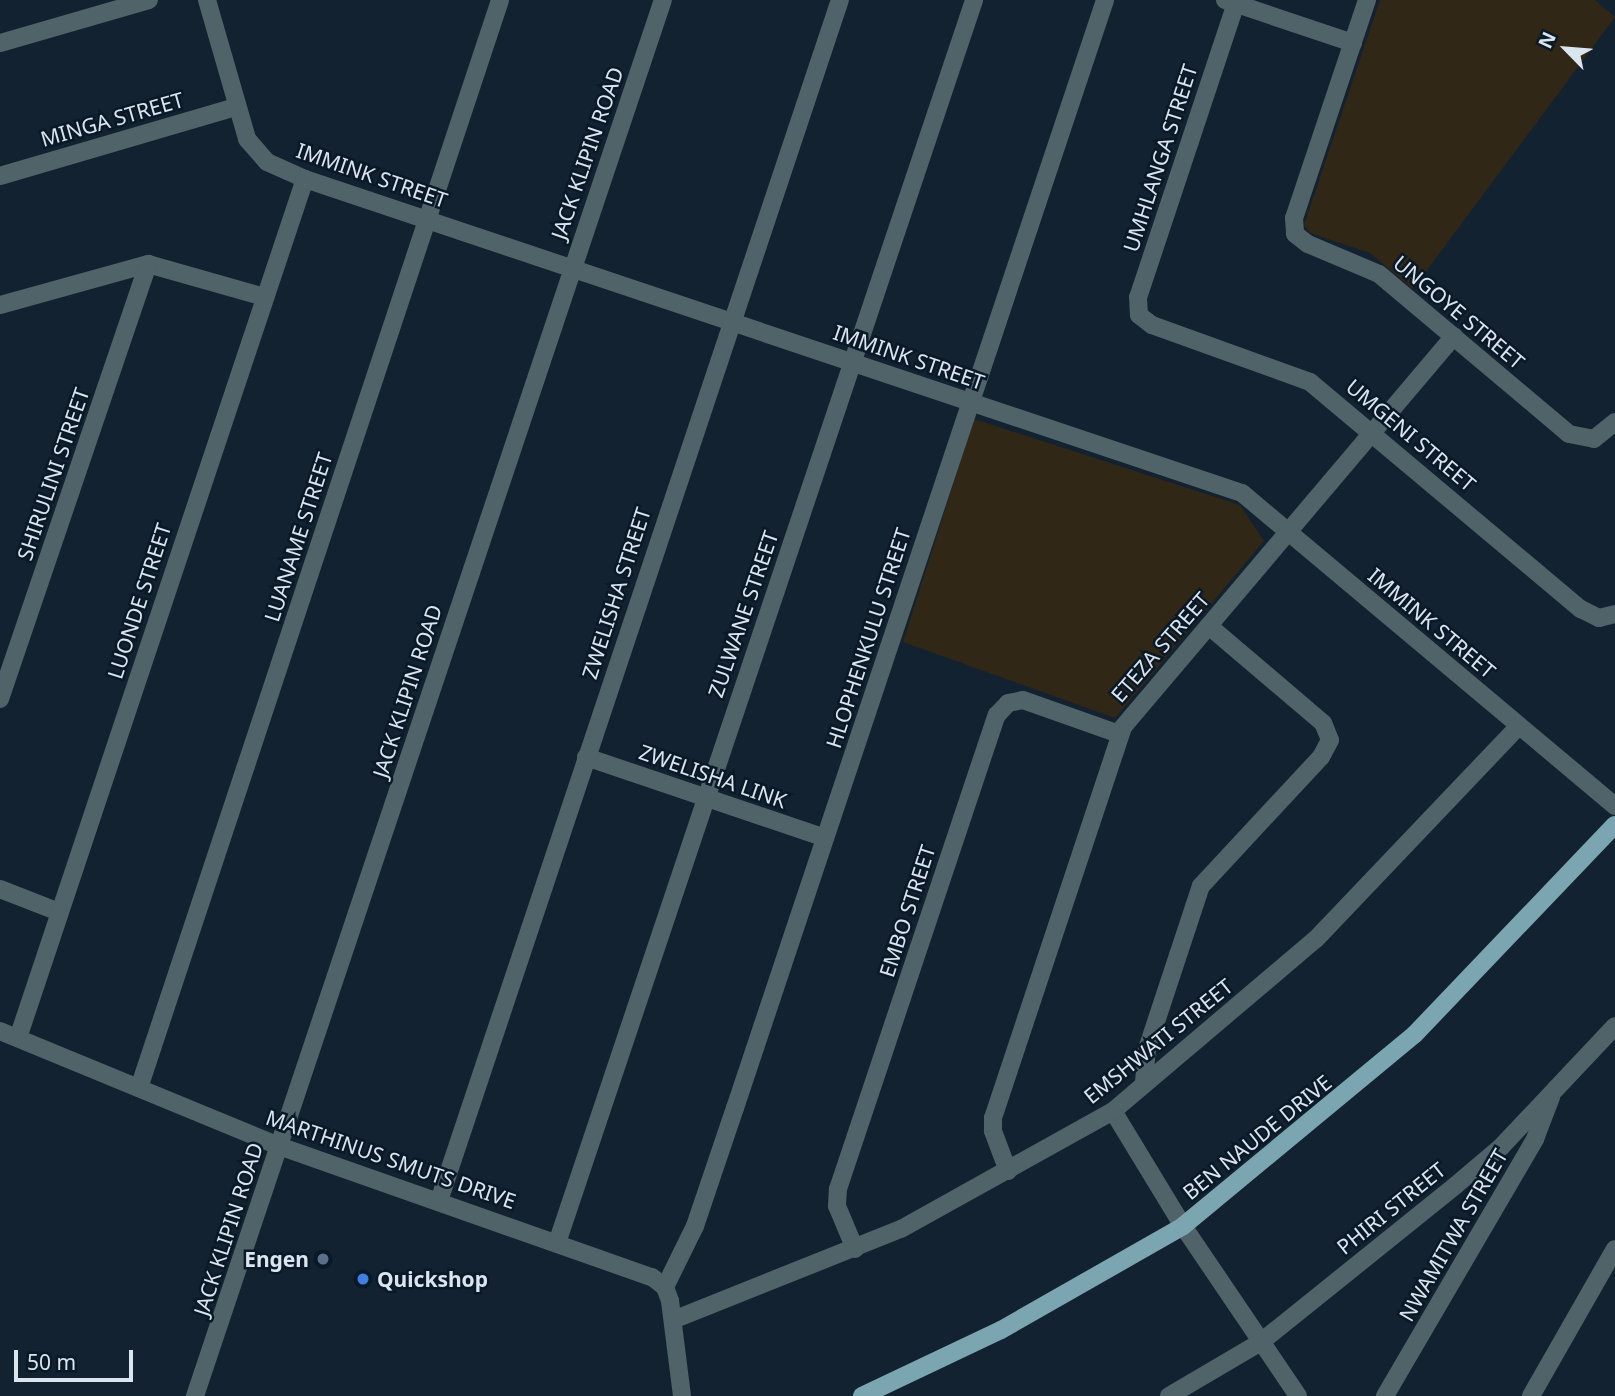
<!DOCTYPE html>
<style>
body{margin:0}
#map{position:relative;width:1615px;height:1396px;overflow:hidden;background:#132231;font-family:"Noto Sans",sans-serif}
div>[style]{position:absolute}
.education>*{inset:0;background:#302717}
.minor>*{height:18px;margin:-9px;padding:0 9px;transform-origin:9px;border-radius:9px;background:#4f6368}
.major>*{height:18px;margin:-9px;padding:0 9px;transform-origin:9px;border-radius:9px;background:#7aa5b1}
.dots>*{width:19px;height:19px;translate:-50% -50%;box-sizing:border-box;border:4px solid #0a1927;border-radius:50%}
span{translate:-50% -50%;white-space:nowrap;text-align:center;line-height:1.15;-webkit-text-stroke:5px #0a1927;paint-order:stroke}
.street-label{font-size:21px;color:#dbe5f0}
.poi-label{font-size:21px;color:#dbe5f0;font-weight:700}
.right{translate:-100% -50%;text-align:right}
.left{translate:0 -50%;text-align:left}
.north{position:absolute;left:1531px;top:14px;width:70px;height:70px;-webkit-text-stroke:5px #0a1927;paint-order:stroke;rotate:295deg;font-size:19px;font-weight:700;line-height:28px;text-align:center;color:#dbe5f0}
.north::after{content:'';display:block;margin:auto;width:24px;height:32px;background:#dbe5f0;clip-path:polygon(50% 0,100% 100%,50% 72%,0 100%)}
.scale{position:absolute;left:14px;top:1350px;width:119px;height:32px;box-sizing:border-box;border:4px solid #dbe5f0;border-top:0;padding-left:9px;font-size:21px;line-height:24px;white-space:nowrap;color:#dbe5f0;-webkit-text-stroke:5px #0a1927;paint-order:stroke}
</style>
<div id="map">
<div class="education">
<i style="clip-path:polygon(1380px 0,1595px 0,1615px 17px,1413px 289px,1370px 253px,1310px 233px,1304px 225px)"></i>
<i style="clip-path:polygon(974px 419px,1240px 505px,1264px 541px,1115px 718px,903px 642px)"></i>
</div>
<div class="minor">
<i style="left:207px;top:0;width:145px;rotate:73.9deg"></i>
<i style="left:247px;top:139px;width:30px;rotate:49deg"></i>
<i style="left:267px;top:162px;width:42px;rotate:24.1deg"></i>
<i style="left:305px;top:179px;width:988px;rotate:18.53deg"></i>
<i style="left:1242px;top:493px;width:487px;rotate:40deg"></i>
<i style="left:1225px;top:0;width:135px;rotate:18.6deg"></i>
<i style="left:1237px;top:0;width:313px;rotate:108.4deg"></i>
<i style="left:1138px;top:297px;width:18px;rotate:87deg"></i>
<i style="left:1139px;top:315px;width:16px;rotate:38deg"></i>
<i style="left:1152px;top:325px;width:168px;rotate:19.8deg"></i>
<i style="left:1310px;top:382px;width:354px;rotate:40deg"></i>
<i style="left:1581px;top:609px;width:20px;rotate:27deg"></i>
<i style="left:1599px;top:618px;width:16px;rotate:-14deg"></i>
<i style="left:1367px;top:0;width:230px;rotate:108.5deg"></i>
<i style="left:1294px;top:218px;width:16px;rotate:86deg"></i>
<i style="left:1295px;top:234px;width:16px;rotate:38deg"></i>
<i style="left:1308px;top:244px;width:77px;rotate:22.9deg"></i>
<i style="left:1379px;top:274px;width:248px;rotate:40.1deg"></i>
<i style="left:1569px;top:434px;width:25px;rotate:11deg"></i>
<i style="left:1594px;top:439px;width:27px;rotate:-39deg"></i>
<i style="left:0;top:43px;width:155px;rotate:-16.1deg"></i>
<i style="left:0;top:176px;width:246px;rotate:-16.3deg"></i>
<i style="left:0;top:305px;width:154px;rotate:-15.5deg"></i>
<i style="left:148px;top:264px;width:122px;rotate:15.8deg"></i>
<i style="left:0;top:699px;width:459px;rotate:-71.2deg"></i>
<i style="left:586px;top:757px;width:252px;rotate:18.7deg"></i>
<i style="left:0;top:889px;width:63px;rotate:21.3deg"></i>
<i style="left:0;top:1031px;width:302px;rotate:22.4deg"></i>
<i style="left:279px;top:1146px;width:395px;rotate:19.4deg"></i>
<i style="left:652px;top:1277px;width:16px;rotate:38deg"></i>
<i style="left:665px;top:1287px;width:15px;rotate:70deg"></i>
<i style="left:670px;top:1301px;width:96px;rotate:82.8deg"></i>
<i style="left:18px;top:1038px;width:906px;rotate:-71.53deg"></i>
<i style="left:1144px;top:1082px;width:33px;rotate:-85deg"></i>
<i style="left:1147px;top:1049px;width:172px;rotate:-71.7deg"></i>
<i style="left:1201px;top:886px;width:176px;rotate:-47.1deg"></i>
<i style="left:1321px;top:757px;width:19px;rotate:-62deg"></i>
<i style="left:1330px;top:740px;width:18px;rotate:-112deg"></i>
<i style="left:1323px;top:723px;width:150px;rotate:-139.6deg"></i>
<i style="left:139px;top:1088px;width:1146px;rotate:-71.64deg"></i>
<i style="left:1113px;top:1111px;width:135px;rotate:58.7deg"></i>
<i style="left:1183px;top:1226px;width:205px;rotate:55.9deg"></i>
<i style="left:1008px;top:1171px;width:43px;rotate:-110.6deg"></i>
<i style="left:993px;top:1131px;width:13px;rotate:-90deg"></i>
<i style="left:993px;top:1118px;width:412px;rotate:-71.6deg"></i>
<i style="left:1123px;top:727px;width:512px;rotate:-49.75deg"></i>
<i style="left:439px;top:1201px;width:1266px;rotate:-71.54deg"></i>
<i style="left:557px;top:1243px;width:1311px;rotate:-71.45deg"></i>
<i style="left:855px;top:1249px;width:47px;rotate:-112.7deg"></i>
<i style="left:837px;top:1206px;width:17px;rotate:-87deg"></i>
<i style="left:838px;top:1189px;width:500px;rotate:-71.5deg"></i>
<i style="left:997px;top:715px;width:16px;rotate:-47deg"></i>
<i style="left:1008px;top:703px;width:15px;rotate:-11deg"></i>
<i style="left:1023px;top:700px;width:102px;rotate:19.5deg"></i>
<i style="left:665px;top:1287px;width:68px;rotate:-63.8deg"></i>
<i style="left:695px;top:1226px;width:125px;rotate:-71.3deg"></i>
<i style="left:735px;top:1108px;width:1168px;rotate:-71.53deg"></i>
<i style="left:673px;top:1320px;width:245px;rotate:-21.8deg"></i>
<i style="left:901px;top:1229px;width:243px;rotate:-29.1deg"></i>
<i style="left:1113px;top:1111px;width:266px;rotate:-40.3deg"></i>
<i style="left:1316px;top:939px;width:294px;rotate:-46.4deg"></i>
<i style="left:195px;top:1396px;width:1472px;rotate:-71.47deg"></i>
<i style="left:1169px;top:1396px;width:107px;rotate:-30.4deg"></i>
<i style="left:1261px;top:1342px;width:250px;rotate:-38.8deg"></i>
<i style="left:1456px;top:1185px;width:59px;rotate:-40.2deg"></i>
<i style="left:1501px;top:1147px;width:166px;rotate:-46.7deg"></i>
<i style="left:1385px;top:1396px;width:298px;rotate:-59.7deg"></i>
<i style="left:1535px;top:1139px;width:45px;rotate:-69.1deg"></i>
<i style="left:1531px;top:1396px;width:169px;rotate:-60.3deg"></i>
</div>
<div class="major">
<i style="left:862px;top:1396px;width:154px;rotate:-25.4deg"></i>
<i style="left:1001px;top:1330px;width:210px;rotate:-29.7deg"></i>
<i style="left:1183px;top:1226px;width:301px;rotate:-39.6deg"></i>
<i style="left:1415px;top:1034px;width:289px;rotate:-46.3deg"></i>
</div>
<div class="dots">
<i style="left:323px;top:1259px;background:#5c6f8a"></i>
<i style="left:363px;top:1279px;background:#3f7fe0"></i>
</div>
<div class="street-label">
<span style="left:112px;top:119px;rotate:-16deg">MINGA STREET</span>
<span style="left:587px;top:153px;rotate:-71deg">JACK KLIPIN ROAD</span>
<span style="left:1160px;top:158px;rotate:-72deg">UMHLANGA STREET</span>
<span style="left:372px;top:175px;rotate:19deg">IMMINK STREET</span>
<span style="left:1459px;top:312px;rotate:40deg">UNGOYE STREET</span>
<span style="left:909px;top:357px;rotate:19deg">IMMINK STREET</span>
<span style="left:1411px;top:435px;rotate:40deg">UMGENI STREET</span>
<span style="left:53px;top:474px;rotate:-71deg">SHIRULINI STREET</span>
<span style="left:298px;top:537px;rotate:-72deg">LUANAME STREET</span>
<span style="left:616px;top:593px;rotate:-72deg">ZWELISHA STREET</span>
<span style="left:139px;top:601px;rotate:-72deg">LUONDE STREET</span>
<span style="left:743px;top:614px;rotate:-71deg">ZULWANE STREET</span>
<span style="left:1432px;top:623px;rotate:40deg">IMMINK STREET</span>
<span style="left:868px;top:638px;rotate:-72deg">HLOPHENKULU STREET</span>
<span style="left:1160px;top:647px;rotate:-49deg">ETEZA STREET</span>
<span style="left:407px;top:691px;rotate:-72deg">JACK KLIPIN ROAD</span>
<span style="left:713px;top:776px;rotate:19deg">ZWELISHA LINK</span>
<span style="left:907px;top:911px;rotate:-72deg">EMBO STREET</span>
<span style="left:1158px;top:1041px;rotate:-39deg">EMSHWATI STREET</span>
<span style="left:1257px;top:1137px;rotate:-39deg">BEN NAUDE DRIVE</span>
<span style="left:391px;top:1159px;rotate:19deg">MARTHINUS SMUTS DRIVE</span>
<span style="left:1391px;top:1208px;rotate:-39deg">PHIRI STREET</span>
<span style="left:228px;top:1229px;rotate:-72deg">JACK KLIPIN ROAD</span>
<span style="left:1453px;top:1235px;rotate:-60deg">NWAMITWA STREET</span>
</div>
<div class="poi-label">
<span class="right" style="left:309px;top:1259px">Engen</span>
<span class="left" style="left:377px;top:1279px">Quickshop</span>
</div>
<div class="north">N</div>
<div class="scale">50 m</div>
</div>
